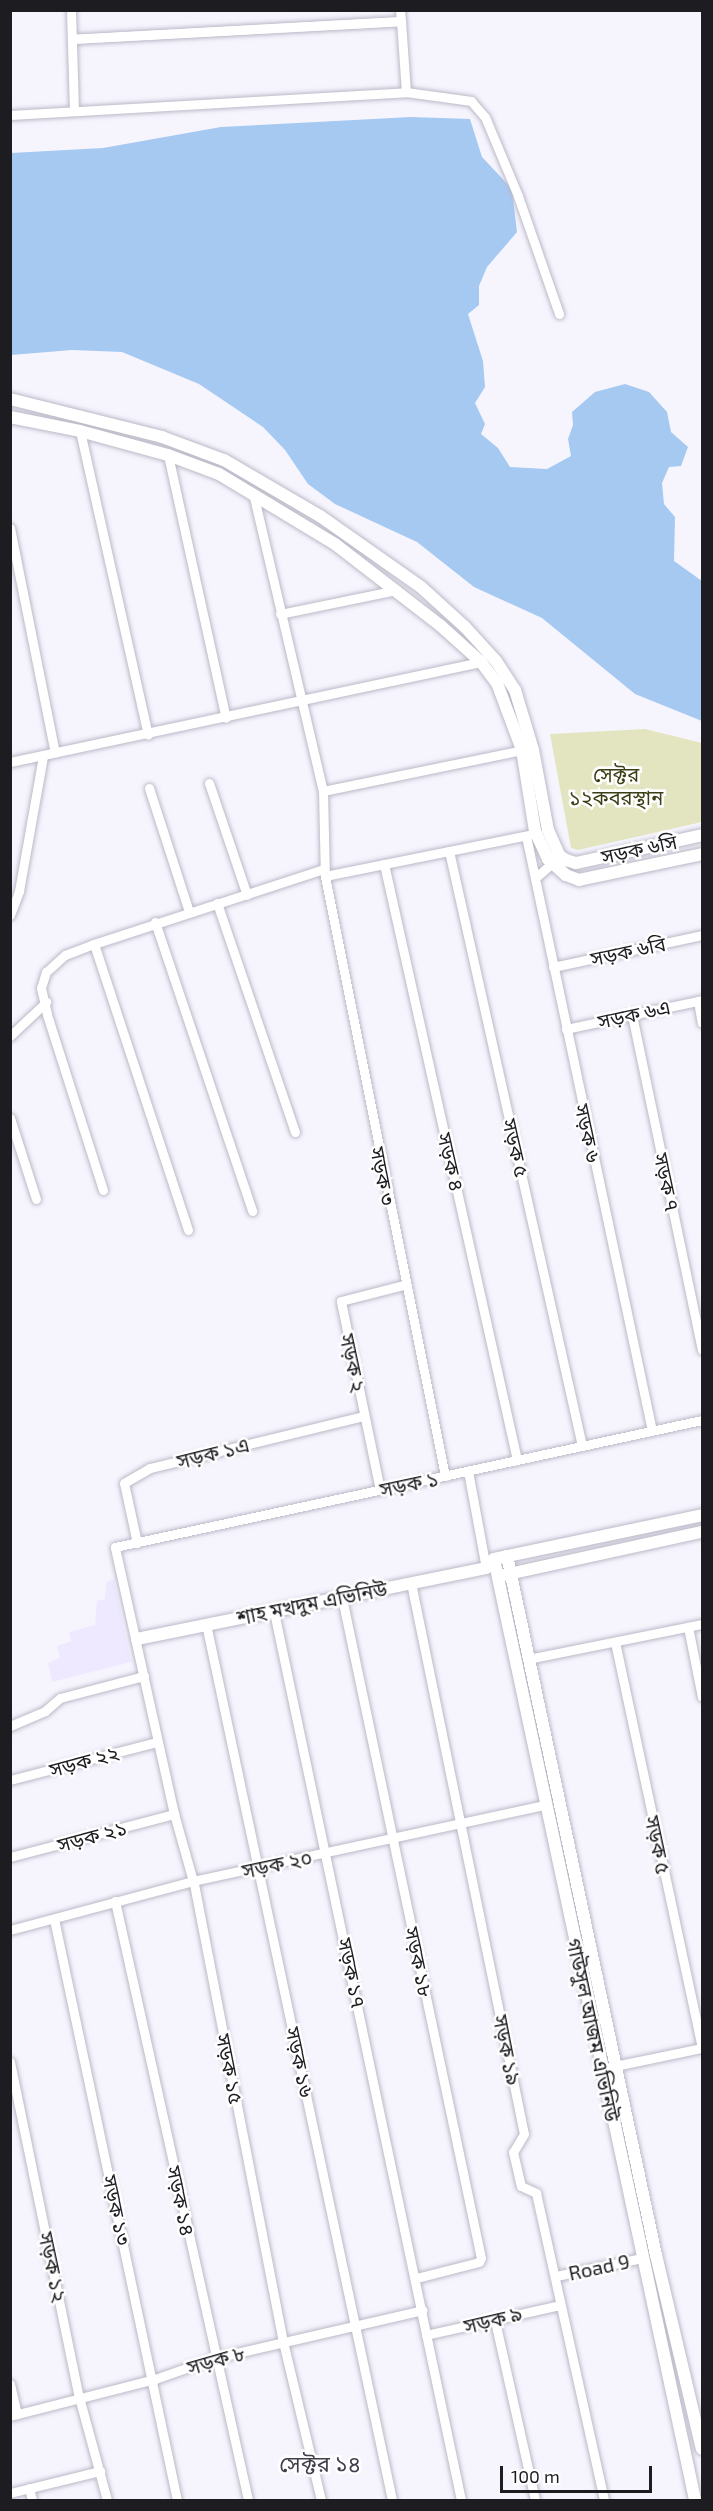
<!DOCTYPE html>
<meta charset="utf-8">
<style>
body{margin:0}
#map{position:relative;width:713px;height:2511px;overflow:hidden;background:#f6f5fe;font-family:"Exo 2","Noto Sans Bengali",sans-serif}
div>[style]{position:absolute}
.education>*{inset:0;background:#efe9ff}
.green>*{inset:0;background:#e3e5c0}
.water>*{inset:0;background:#a6c9f2}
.roads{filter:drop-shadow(0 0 2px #bbb9c7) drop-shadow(0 0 2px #bbb9c7)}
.minor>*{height:9px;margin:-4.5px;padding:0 4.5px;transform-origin:4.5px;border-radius:4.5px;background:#fff}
.tertiary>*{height:12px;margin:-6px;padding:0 6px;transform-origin:6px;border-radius:6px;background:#fff}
span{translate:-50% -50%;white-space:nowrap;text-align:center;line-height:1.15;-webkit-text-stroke:5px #fff;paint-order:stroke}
.park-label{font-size:20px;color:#3c3e15}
.street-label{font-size:20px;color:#1d1c21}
.quarter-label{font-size:22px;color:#403e4a}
.frame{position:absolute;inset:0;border:12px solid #1d1c21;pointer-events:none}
.scale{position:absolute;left:500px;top:2466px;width:152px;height:27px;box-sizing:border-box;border:3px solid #1d1c21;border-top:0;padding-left:8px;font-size:18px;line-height:21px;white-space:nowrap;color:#1d1c21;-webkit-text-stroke:4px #fff;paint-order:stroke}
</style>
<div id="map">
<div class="education">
<i style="clip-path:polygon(114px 1580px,131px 1662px,52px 1682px,48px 1663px,60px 1658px,57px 1646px,71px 1641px,69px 1632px,95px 1625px,97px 1601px,105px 1599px,106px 1582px)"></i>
</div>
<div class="green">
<i style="clip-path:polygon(645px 729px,702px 743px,702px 822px,578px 850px,571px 848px,550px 734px)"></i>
</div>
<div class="water">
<i style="clip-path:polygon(411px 117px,470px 119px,482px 157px,512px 189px,517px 232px,487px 267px,479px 286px,479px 305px,468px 314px,483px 361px,485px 387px,475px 403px,485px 424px,481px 434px,498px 448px,510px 467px,547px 469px,571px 456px,568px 439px,573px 425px,572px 412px,595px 392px,625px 384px,649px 392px,667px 412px,671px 432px,688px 447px,681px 466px,669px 467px,662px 483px,664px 504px,675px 517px,674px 561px,702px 581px,702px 721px,635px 694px,542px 618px,474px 587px,417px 542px,335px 504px,308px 484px,285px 450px,263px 427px,199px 384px,122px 352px,72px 350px,11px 355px,11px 153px,103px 148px,221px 127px)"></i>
</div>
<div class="roads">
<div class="minor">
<i style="left:71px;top:10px;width:101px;rotate:88.3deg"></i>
<i style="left:400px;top:10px;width:11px;rotate:85deg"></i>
<i style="left:401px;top:21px;width:328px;rotate:176.9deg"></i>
<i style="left:73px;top:39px;width:328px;rotate:-3.1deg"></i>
<i style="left:401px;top:21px;width:71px;rotate:86deg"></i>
<i style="left:10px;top:115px;width:397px;rotate:-3.3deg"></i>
<i style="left:406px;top:92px;width:66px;rotate:7.9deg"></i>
<i style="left:471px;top:101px;width:21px;rotate:49deg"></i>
<i style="left:485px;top:117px;width:86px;rotate:67.3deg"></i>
<i style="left:518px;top:196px;width:125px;rotate:70.8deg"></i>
<i style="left:80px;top:431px;width:311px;rotate:77.4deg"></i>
<i style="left:168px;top:455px;width:269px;rotate:77.6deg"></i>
<i style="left:253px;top:493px;width:306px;rotate:76.8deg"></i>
<i style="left:323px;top:791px;width:85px;rotate:88.7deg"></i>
<i style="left:325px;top:876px;width:612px;rotate:78.69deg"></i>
<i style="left:10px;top:528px;width:229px;rotate:78.7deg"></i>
<i style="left:280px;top:614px;width:119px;rotate:-11.6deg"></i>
<i style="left:10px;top:762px;width:481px;rotate:-12deg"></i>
<i style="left:209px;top:783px;width:118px;rotate:71.3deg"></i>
<i style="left:149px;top:788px;width:130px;rotate:72.1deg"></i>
<i style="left:323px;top:791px;width:203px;rotate:-11.6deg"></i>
<i style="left:526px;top:836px;width:608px;rotate:78.04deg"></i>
<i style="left:449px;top:851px;width:610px;rotate:77.4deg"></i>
<i style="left:384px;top:864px;width:611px;rotate:77.42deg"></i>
<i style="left:325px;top:876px;width:208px;rotate:-11.4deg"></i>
<i style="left:535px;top:878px;width:23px;rotate:-41deg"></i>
<i style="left:217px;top:903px;width:242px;rotate:71.2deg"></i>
<i style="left:10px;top:915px;width:26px;rotate:-69deg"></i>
<i style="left:19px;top:891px;width:137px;rotate:-79.9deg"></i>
<i style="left:155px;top:922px;width:305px;rotate:71.4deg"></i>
<i style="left:94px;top:944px;width:301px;rotate:71.8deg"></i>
<i style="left:553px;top:967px;width:152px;rotate:-12.1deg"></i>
<i style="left:698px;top:1001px;width:22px;rotate:80deg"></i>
<i style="left:632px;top:1015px;width:342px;rotate:78.2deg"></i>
<i style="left:566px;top:1029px;width:139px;rotate:-12deg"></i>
<i style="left:10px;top:1036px;width:50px;rotate:-43.4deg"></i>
<i style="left:10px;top:1118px;width:85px;rotate:72.2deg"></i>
<i style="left:103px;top:1190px;width:185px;rotate:-107.7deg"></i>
<i style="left:47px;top:1014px;width:27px;rotate:-103deg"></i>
<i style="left:41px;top:988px;width:17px;rotate:-73deg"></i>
<i style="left:46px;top:972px;width:25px;rotate:-42deg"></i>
<i style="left:65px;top:955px;width:31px;rotate:-21deg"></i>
<i style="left:94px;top:944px;width:242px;rotate:-18.1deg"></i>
<i style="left:468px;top:1471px;width:99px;rotate:79.5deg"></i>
<i style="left:380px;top:1490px;width:193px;rotate:-101.7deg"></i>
<i style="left:341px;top:1301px;width:65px;rotate:-14.3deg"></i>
<i style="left:137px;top:1543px;width:61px;rotate:-102.2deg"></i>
<i style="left:124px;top:1483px;width:30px;rotate:-30deg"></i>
<i style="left:150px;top:1468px;width:220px;rotate:-13.7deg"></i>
<i style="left:411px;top:1583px;width:562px;rotate:78.41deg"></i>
<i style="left:524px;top:2134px;width:21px;rotate:121deg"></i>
<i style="left:513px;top:2152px;width:35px;rotate:77deg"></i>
<i style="left:521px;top:2186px;width:17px;rotate:25deg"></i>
<i style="left:536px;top:2193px;width:314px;rotate:77.5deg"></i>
<i style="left:342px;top:1598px;width:674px;rotate:78.11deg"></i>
<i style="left:481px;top:2258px;width:4px;rotate:117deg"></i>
<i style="left:479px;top:2262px;width:65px;rotate:165.7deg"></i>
<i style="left:274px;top:1612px;width:907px;rotate:78.11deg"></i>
<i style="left:206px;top:1624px;width:896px;rotate:78.01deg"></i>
<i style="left:688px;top:1627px;width:71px;rotate:78.7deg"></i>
<i style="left:615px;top:1642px;width:415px;rotate:77.9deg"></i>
<i style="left:528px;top:1659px;width:177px;rotate:-11.4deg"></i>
<i style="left:10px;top:1726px;width:38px;rotate:-23deg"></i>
<i style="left:45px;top:1711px;width:20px;rotate:-41deg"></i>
<i style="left:60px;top:1698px;width:87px;rotate:-14.7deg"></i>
<i style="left:10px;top:1780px;width:152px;rotate:-14.5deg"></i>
<i style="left:10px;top:1857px;width:170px;rotate:-14.7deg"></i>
<i style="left:115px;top:1901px;width:614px;rotate:77.48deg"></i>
<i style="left:54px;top:1919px;width:594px;rotate:78.05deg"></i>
<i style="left:10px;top:1930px;width:189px;rotate:-15deg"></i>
<i style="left:193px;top:1881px;width:360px;rotate:-12.2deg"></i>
<i style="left:10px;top:2062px;width:342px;rotate:78.4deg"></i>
<i style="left:79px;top:2397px;width:107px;rotate:74.8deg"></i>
<i style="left:610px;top:2067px;width:94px;rotate:-11.7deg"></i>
<i style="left:556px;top:2276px;width:88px;rotate:-11.8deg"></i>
<i style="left:495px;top:2321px;width:183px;rotate:77.4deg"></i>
<i style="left:426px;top:2335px;width:137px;rotate:-12.6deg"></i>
<i style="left:10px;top:2384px;width:31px;rotate:77deg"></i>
<i style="left:10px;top:2416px;width:150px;rotate:-14.3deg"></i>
<i style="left:155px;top:2379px;width:64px;rotate:-19.3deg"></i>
<i style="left:215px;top:2358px;width:213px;rotate:-13deg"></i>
<i style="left:29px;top:2488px;width:12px;rotate:76deg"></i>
<i style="left:10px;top:2493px;width:93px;rotate:-13.7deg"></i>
<i style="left:321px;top:2500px;width:163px;rotate:-103.5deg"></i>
<i style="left:283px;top:2342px;width:470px;rotate:-101deg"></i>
<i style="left:193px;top:1881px;width:70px;rotate:-105.8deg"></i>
<i style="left:174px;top:1814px;width:273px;rotate:-102.5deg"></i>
<i style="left:115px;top:1547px;width:601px;rotate:-12.21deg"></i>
</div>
<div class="tertiary">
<i style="left:10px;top:399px;width:157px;rotate:14deg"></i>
<i style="left:162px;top:437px;width:66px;rotate:20.4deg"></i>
<i style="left:224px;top:460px;width:111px;rotate:30.3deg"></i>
<i style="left:320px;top:516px;width:123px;rotate:35.1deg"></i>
<i style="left:421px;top:587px;width:59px;rotate:42.3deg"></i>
<i style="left:465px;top:627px;width:46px;rotate:47.6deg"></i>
<i style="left:496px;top:661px;width:35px;rotate:57deg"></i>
<i style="left:515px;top:690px;width:63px;rotate:73.3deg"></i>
<i style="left:533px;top:750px;width:81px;rotate:79.4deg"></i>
<i style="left:548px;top:830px;width:27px;rotate:66deg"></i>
<i style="left:559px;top:855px;width:9px;rotate:36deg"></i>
<i style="left:566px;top:860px;width:10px;rotate:17deg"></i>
<i style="left:576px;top:863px;width:129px;rotate:-12.5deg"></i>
<i style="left:10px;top:417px;width:71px;rotate:11.3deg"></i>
<i style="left:80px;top:431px;width:91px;rotate:15.3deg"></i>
<i style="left:168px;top:455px;width:54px;rotate:20.4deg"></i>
<i style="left:219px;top:474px;width:135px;rotate:31.1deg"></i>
<i style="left:335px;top:544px;width:134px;rotate:37.7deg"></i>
<i style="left:441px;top:626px;width:54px;rotate:42deg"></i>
<i style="left:481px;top:662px;width:26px;rotate:53deg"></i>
<i style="left:497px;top:683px;width:72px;rotate:69.5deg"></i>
<i style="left:522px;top:750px;width:82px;rotate:80.9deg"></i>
<i style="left:535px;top:831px;width:31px;rotate:65deg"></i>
<i style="left:548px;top:859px;width:24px;rotate:42deg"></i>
<i style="left:566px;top:875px;width:14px;rotate:21deg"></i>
<i style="left:579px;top:880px;width:126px;rotate:-11.9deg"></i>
<i style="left:507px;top:1556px;width:715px;rotate:77.97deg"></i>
<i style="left:656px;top:2255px;width:199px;rotate:76.7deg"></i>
<i style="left:494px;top:1559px;width:962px;rotate:77.94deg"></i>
<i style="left:504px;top:1575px;width:203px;rotate:-12.3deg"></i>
<i style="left:137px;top:1639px;width:356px;rotate:-11.5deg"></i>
<i style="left:486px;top:1568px;width:12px;rotate:-48deg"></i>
<i style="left:494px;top:1559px;width:213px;rotate:-11.9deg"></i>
</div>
</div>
<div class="park-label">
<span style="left:616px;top:786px">সেক্টর<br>১২কবরস্থান</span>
</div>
<div class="street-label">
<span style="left:639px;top:849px;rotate:-12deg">সড়ক ৬সি</span>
<span style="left:628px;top:951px;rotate:-12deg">সড়ক ৬বি</span>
<span style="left:634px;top:1014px;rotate:-12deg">সড়ক ৬এ</span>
<span style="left:588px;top:1133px;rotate:78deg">সড়ক ৬</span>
<span style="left:516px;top:1148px;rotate:77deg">সড়ক ৫</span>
<span style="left:451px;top:1162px;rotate:77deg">সড়ক ৪</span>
<span style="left:383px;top:1176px;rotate:79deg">সড়ক ৩</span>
<span style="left:667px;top:1182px;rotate:78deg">সড়ক ৭</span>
<span style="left:353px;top:1363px;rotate:78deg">সড়ক ২</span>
<span style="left:213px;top:1453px;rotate:-14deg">সড়ক ১এ</span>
<span style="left:409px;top:1484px;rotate:-12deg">সড়ক ১</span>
<span style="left:312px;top:1603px;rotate:-11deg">শাহ মখদুম এভিনিউ</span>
<span style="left:84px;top:1761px;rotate:-15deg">সড়ক ২২</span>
<span style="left:92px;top:1836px;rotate:-15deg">সড়ক ২১</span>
<span style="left:658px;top:1845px;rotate:78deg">সড়ক ৫</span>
<span style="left:277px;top:1864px;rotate:-12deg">সড়ক ২০</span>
<span style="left:419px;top:1962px;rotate:78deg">সড়ক ১৮</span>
<span style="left:352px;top:1973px;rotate:78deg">সড়ক ১৭</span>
<span style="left:593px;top:2030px;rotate:78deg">গাউসুল আজম এভিনিউ</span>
<span style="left:507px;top:2050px;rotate:79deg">সড়ক ১৯</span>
<span style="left:300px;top:2062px;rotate:78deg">সড়ক ১৬</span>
<span style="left:230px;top:2069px;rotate:79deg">সড়ক ১৫</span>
<span style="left:181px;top:2201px;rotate:78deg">সড়ক ১৪</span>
<span style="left:117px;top:2210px;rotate:78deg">সড়ক ১৩</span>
<span style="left:53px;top:2267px;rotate:78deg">সড়ক ১২</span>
<span style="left:599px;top:2267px;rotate:-12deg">Road 9</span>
<span style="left:493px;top:2320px;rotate:-13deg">সড়ক ৯</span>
<span style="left:216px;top:2360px;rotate:-16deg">সড়ক ৮</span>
</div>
<div class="quarter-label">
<span style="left:320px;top:2464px">সেক্টর ১৪</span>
</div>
<div class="frame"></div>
<div class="scale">100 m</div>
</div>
